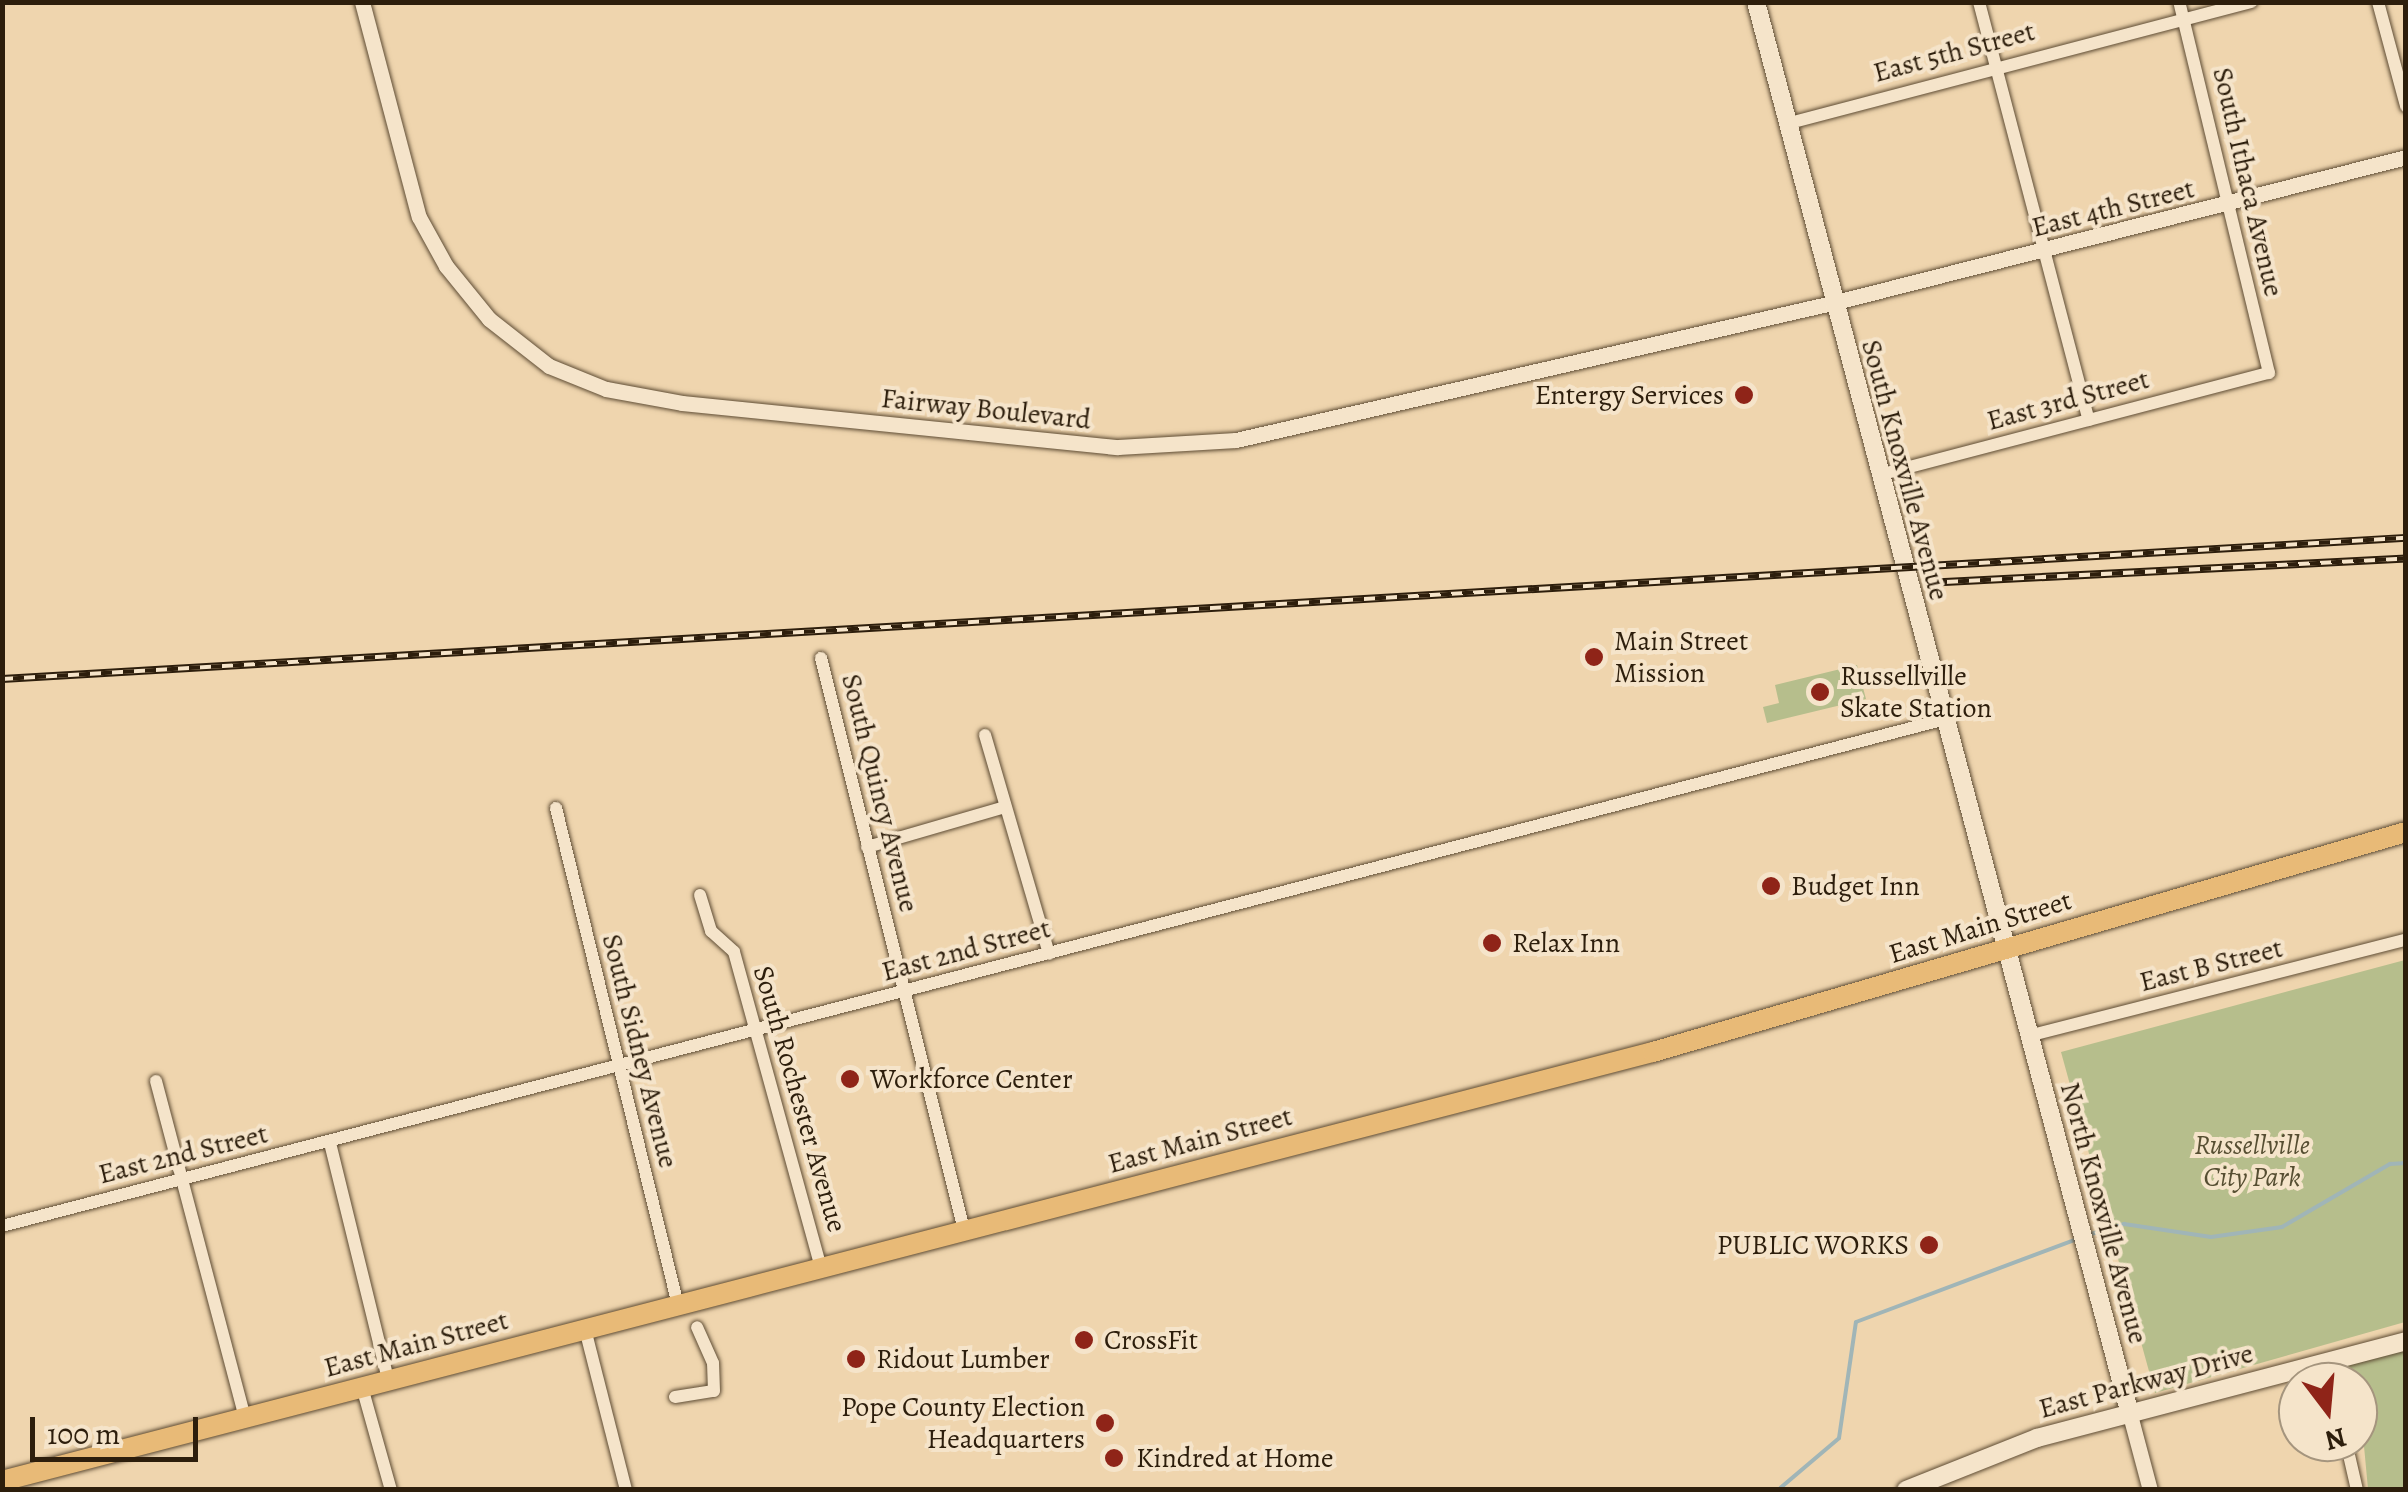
<!DOCTYPE html>
<style>
body{margin:0}
#map{position:relative;width:2408px;height:1492px;overflow:hidden;background:#efd5ae;font-family:Alegreya,serif}
div>[style]{position:absolute}
.green>*{inset:0;background:#b6be8c}
.stream>*{height:4px;margin:-2px;padding:0 2px;transform-origin:2px;border-radius:2px;background:#a0b5b7}
.roads{filter:drop-shadow(0 0 2px #5e4c34) drop-shadow(0 0 2px #5e4c34)}
.minor>*{height:12px;margin:-6px;padding:0 6px;transform-origin:6px;border-radius:6px;background:#f5e4ca}
.tertiary>*{height:15px;margin:-7.5px;padding:0 7.5px;transform-origin:7.5px;border-radius:7.5px;background:#f5e4ca}
.secondary>*{height:18px;margin:-9px;padding:0 9px;transform-origin:9px;border-radius:9px;background:#f5e4ca}
.primary>*{height:20px;margin:-10px;padding:0 10px;transform-origin:10px;border-radius:10px;background:#e8ba77}
.rail>*{height:8px;margin-top:-4px;transform-origin:0;background:repeating-linear-gradient(90deg,#f5e4ca 0 11px,#2d1e0c 0 22px);box-sizing:border-box;border-block:2px solid #2d1e0c}
.dots>*{width:28px;height:28px;translate:-50% -50%;box-sizing:border-box;border:5px solid #f5e4ca;border-radius:50%}
span{translate:-50% -50%;white-space:nowrap;text-align:center;line-height:1.15;-webkit-text-stroke:8px #f5e4ca;paint-order:stroke}
.street-label{font-size:28px;color:#2d1e0c}
.poi-label{font-size:28px;color:#2d1e0c}
.right{translate:-100% -50%;text-align:right}
.left{translate:0 -50%;text-align:left}
.park-label{font-size:28px;color:#564e32;font-style:italic}
.frame{position:absolute;inset:0;border:5px solid #2d1e0c;pointer-events:none}
.north{position:absolute;left:2278px;top:1362px;width:100px;height:100px;box-sizing:border-box;background:#f5e4ca;border:2px solid #a5957e;border-radius:50%;rotate:164deg;font-size:28px;font-weight:700;line-height:40px;text-align:center;color:#2d1e0c}
.north::after{content:'';display:block;margin:auto;width:35px;height:45px;background:#8f2418;clip-path:polygon(50% 0,100% 100%,50% 72%,0 100%)}
.scale{position:absolute;left:30px;top:1417px;width:168px;height:45px;box-sizing:border-box;border:5px solid #2d1e0c;border-top:0;padding-left:12px;font-size:30px;line-height:35px;white-space:nowrap;color:#2d1e0c;-webkit-text-stroke:8px #f5e4ca;paint-order:stroke}
</style>
<div id="map">
<div class="green">
<i style="clip-path:polygon(1857px 665px,1866px 699px,1767px 723px,1763px 707px,1779px 703px,1775px 685px)"></i>
<i style="clip-path:polygon(2405px 960px,2405px 1322px,2155px 1393px,2061px 1052px)"></i>
<i style="clip-path:polygon(2405px 1349px,2405px 1489px,2368px 1489px,2358px 1382px,2348px 1382px,2345px 1365px)"></i>
</div>
<div class="stream">
<i style="left:2088px;top:1235px;width:38px;rotate:-17deg"></i>
<i style="left:2124px;top:1224px;width:88px;rotate:8.5deg"></i>
<i style="left:2211px;top:1237px;width:72px;rotate:-8deg"></i>
<i style="left:2282px;top:1227px;width:125px;rotate:-30.3deg"></i>
<i style="left:2390px;top:1164px;width:16px;rotate:-4deg"></i>
<i style="left:1778px;top:1490px;width:80px;rotate:-40.4deg"></i>
<i style="left:1839px;top:1438px;width:117px;rotate:-81.7deg"></i>
<i style="left:1856px;top:1322px;width:238px;rotate:-20.6deg"></i>
</div>
<div class="roads">
<div class="minor">
<i style="left:1979px;top:2px;width:432px;rotate:75.3deg"></i>
<i style="left:2378px;top:2px;width:108px;rotate:74.9deg"></i>
<i style="left:1786px;top:124px;width:481px;rotate:-14.7deg"></i>
<i style="left:1879px;top:475px;width:403px;rotate:-14.7deg"></i>
<i style="left:2269px;top:373px;width:382px;rotate:-103.6deg"></i>
<i style="left:821px;top:658px;width:590px;rotate:75.96deg"></i>
<i style="left:985px;top:735px;width:228px;rotate:73.7deg"></i>
<i style="left:556px;top:808px;width:512px;rotate:76.21deg"></i>
<i style="left:867px;top:847px;width:144px;rotate:-16.2deg"></i>
<i style="left:700px;top:895px;width:38px;rotate:73deg"></i>
<i style="left:711px;top:931px;width:31px;rotate:42deg"></i>
<i style="left:734px;top:952px;width:328px;rotate:74.6deg"></i>
<i style="left:2028px;top:1036px;width:390px;rotate:-14.3deg"></i>
<i style="left:156px;top:1081px;width:348px;rotate:75.2deg"></i>
<i style="left:330px;top:1143px;width:244px;rotate:76.2deg"></i>
<i style="left:2px;top:1226px;width:2005px;rotate:-14.62deg"></i>
<i style="left:585px;top:1329px;width:166px;rotate:75.7deg"></i>
<i style="left:2328px;top:1361px;width:21px;rotate:79deg"></i>
<i style="left:362px;top:1387px;width:107px;rotate:74.3deg"></i>
<i style="left:675px;top:1397px;width:39px;rotate:-9deg"></i>
<i style="left:714px;top:1391px;width:28px;rotate:-92deg"></i>
<i style="left:713px;top:1363px;width:39px;rotate:-114deg"></i>
<i style="left:2346px;top:1442px;width:49px;rotate:77.1deg"></i>
</div>
<div class="tertiary">
<i style="left:362px;top:2px;width:222px;rotate:75.2deg"></i>
<i style="left:419px;top:217px;width:56px;rotate:61.1deg"></i>
<i style="left:446px;top:266px;width:68px;rotate:50.9deg"></i>
<i style="left:489px;top:319px;width:76px;rotate:38.1deg"></i>
<i style="left:549px;top:366px;width:61px;rotate:22deg"></i>
<i style="left:606px;top:389px;width:77px;rotate:10.4deg"></i>
<i style="left:682px;top:403px;width:438px;rotate:5.8deg"></i>
<i style="left:1118px;top:447px;width:118px;rotate:-3.4deg"></i>
<i style="left:1236px;top:440px;width:612px;rotate:-12.95deg"></i>
<i style="left:1832px;top:303px;width:592px;rotate:-14.27deg"></i>
<i style="left:2130px;top:1415px;width:78px;rotate:75.1deg"></i>
</div>
<div class="secondary">
<i style="left:1756px;top:2px;width:1462px;rotate:75.17deg"></i>
<i style="left:1906px;top:1490px;width:141px;rotate:-21.7deg"></i>
<i style="left:2037px;top:1438px;width:382px;rotate:-14.7deg"></i>
</div>
<div class="primary">
<i style="left:2px;top:1481px;width:1706px;rotate:-14.57deg"></i>
<i style="left:1653px;top:1052px;width:784px;rotate:-16.29deg"></i>
</div>
</div>
<div class="rail">
<i style="left:1925px;top:583px;width:482px;rotate:-2.9deg"></i>
<i style="left:2px;top:679px;width:2408px;rotate:-3.36deg"></i>
</div>
<div class="dots">
<i style="left:1744px;top:395px;background:#8f2418"></i>
<i style="left:1594px;top:657px;background:#8f2418"></i>
<i style="left:1820px;top:692px;background:#8f2418"></i>
<i style="left:1771px;top:886px;background:#8f2418"></i>
<i style="left:1492px;top:943px;background:#8f2418"></i>
<i style="left:850px;top:1079px;background:#8f2418"></i>
<i style="left:1929px;top:1245px;background:#8f2418"></i>
<i style="left:1084px;top:1340px;background:#8f2418"></i>
<i style="left:856px;top:1359px;background:#8f2418"></i>
<i style="left:1105px;top:1423px;background:#8f2418"></i>
<i style="left:1114px;top:1458px;background:#8f2418"></i>
</div>
<div class="street-label">
<span style="left:1954px;top:52px;rotate:-15deg">East 5th Street</span>
<span style="left:2248px;top:182px;rotate:77deg">South Ithaca Avenue</span>
<span style="left:2113px;top:208px;rotate:-14deg">East 4th Street</span>
<span style="left:2068px;top:400px;rotate:-15deg">East 3rd Street</span>
<span style="left:986px;top:409px;rotate:6deg">Fairway Boulevard</span>
<span style="left:1905px;top:470px;rotate:75deg">South Knoxville Avenue</span>
<span style="left:880px;top:793px;rotate:76deg">South Quincy Avenue</span>
<span style="left:1980px;top:927px;rotate:-17deg">East Main Street</span>
<span style="left:966px;top:950px;rotate:-15deg">East 2nd Street</span>
<span style="left:2211px;top:965px;rotate:-14deg">East B Street</span>
<span style="left:640px;top:1051px;rotate:76deg">South Sidney Avenue</span>
<span style="left:800px;top:1099px;rotate:74deg">South Rochester Avenue</span>
<span style="left:1200px;top:1140px;rotate:-15deg">East Main Street</span>
<span style="left:183px;top:1154px;rotate:-14deg">East 2nd Street</span>
<span style="left:2104px;top:1213px;rotate:75deg">North Knoxville Avenue</span>
<span style="left:416px;top:1344px;rotate:-15deg">East Main Street</span>
<span style="left:2146px;top:1381px;rotate:-15deg">East Parkway Drive</span>
</div>
<div class="poi-label">
<span class="right" style="left:1724px;top:395px">Entergy Services</span>
<span class="left" style="left:1614px;top:657px">Main Street<br>Mission</span>
<span class="left" style="left:1840px;top:692px">Russellville<br>Skate Station</span>
<span class="left" style="left:1791px;top:886px">Budget Inn</span>
<span class="left" style="left:1512px;top:943px">Relax Inn</span>
<span class="left" style="left:870px;top:1079px">Workforce Center</span>
<span class="right" style="left:1909px;top:1245px">PUBLIC WORKS</span>
<span class="left" style="left:1104px;top:1340px">CrossFit</span>
<span class="left" style="left:876px;top:1359px">Ridout Lumber</span>
<span class="right" style="left:1085px;top:1423px">Pope County Election<br>Headquarters</span>
<span class="left" style="left:1136px;top:1458px">Kindred at Home</span>
</div>
<div class="park-label">
<span style="left:2252px;top:1161px">Russellville<br>City Park</span>
</div>
<div class="frame"></div>
<div class="north">N</div>
<div class="scale">100 m</div>
</div>
